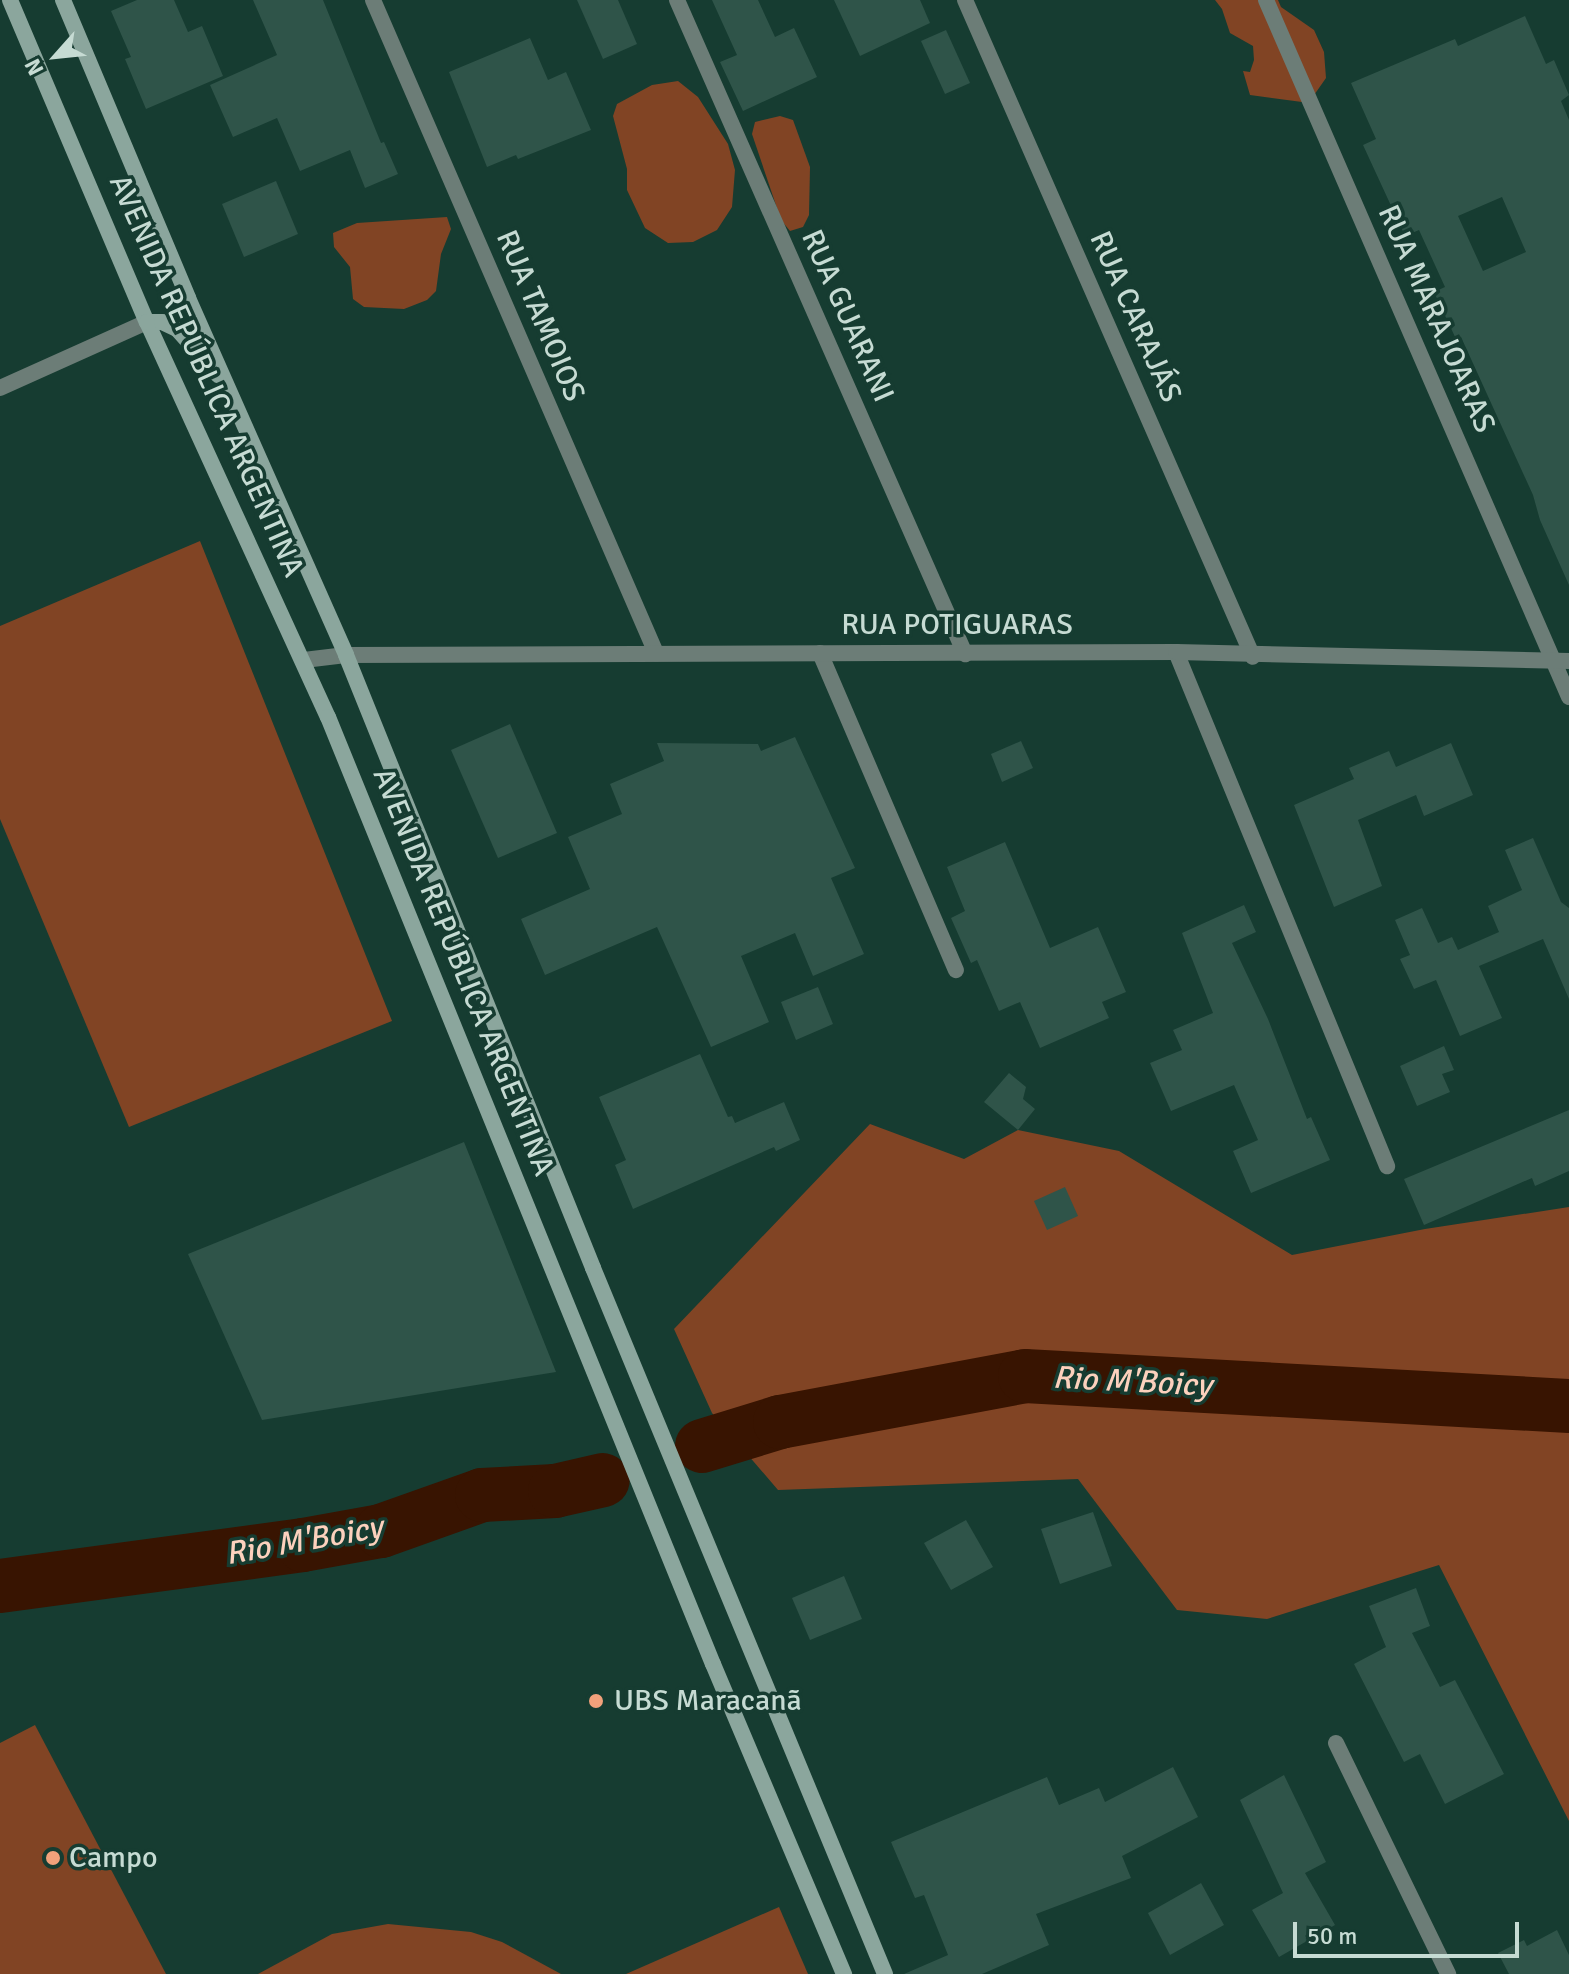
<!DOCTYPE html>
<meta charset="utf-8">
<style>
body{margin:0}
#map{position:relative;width:1569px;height:1974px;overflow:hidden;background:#163c31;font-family:Signika,sans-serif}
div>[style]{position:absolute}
.green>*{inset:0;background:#814424}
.river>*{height:54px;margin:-27px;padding:0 27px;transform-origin:27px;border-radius:27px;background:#381401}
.building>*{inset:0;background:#2f5449}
.minor>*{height:16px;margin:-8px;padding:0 8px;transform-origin:8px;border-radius:8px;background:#6c7d77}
.secondary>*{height:16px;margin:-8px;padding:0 8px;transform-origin:8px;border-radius:8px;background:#8ba69d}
.dots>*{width:22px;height:22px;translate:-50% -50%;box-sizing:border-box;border:4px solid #163c31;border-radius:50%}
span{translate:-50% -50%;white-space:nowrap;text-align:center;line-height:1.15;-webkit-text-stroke:7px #163c31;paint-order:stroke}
.street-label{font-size:30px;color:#c6dbd3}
.poi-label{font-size:30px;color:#c6dbd3}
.left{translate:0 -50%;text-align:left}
.water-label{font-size:32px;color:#fcd1bd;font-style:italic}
.north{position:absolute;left:16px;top:16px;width:80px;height:80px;-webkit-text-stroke:6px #163c31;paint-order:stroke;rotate:243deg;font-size:22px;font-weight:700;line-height:32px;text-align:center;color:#c6dbd3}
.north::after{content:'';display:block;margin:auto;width:28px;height:36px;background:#c6dbd3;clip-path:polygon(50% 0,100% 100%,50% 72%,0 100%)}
.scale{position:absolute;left:1293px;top:1922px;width:226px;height:36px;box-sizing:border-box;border:4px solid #c6dbd3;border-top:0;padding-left:10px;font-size:24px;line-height:28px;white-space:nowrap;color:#c6dbd3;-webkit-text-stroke:6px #163c31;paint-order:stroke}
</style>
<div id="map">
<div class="green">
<i style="clip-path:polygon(1215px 0,1278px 0,1281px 7px,1314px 30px,1324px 52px,1326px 78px,1312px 98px,1302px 102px,1250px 95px,1243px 71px,1250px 72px,1254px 60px,1253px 46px,1230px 33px,1222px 9px)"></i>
<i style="clip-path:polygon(678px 81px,698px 97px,728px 144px,735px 170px,732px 207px,717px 230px,693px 242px,668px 243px,645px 228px,627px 190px,627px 169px,613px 116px,617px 104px,652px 85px)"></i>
<i style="clip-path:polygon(780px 116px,793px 120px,810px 167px,809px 215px,803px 227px,790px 231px,781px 220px,752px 134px,755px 122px)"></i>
<i style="clip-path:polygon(447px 217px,451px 229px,441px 254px,436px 291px,427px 300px,404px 309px,364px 307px,353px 299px,350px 267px,334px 247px,333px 233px,357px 223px)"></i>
<i style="clip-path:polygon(200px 541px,392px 1021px,129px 1127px,0 819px,0 626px)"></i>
<i style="clip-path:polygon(870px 1124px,964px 1159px,1018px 1130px,1119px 1151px,1292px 1255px,1425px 1229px,1569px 1207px,1569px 1821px,1439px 1565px,1267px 1619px,1177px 1610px,1078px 1479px,778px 1490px,712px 1413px,674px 1329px)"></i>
<i style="clip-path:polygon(35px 1725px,166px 1974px,0 1974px,0 1743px)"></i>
<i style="clip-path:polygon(779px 1907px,808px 1974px,626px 1974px)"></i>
<i style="clip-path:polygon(388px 1924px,471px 1932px,502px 1942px,561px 1974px,258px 1974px,332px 1934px)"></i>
</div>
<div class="river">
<i style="left:702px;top:1446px;width:82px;rotate:-17.1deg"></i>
<i style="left:780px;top:1422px;width:249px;rotate:-10.6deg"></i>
<i style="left:1025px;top:1376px;width:545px;rotate:3.16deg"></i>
<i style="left:0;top:1586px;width:306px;rotate:-7.7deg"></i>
<i style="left:303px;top:1545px;width:79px;rotate:-10.2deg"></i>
<i style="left:381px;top:1531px;width:107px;rotate:-19.6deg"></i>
<i style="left:482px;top:1495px;width:73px;rotate:-3.1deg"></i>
<i style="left:555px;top:1491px;width:49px;rotate:-12.9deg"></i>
</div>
<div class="building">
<i style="clip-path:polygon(137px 0,174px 0,188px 32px,202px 26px,223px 76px,146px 109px,125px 59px,131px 57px,111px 11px)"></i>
<i style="clip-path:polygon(253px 0,323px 0,381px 143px,384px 142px,398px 174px,365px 188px,350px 150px,300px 171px,277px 118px,233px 137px,210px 85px,277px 55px)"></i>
<i style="clip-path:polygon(577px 0,618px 0,637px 44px,603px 59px)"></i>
<i style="clip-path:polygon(712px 0,758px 0,775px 37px,794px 28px,817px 77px,743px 111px,720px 62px,737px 55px)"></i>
<i style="clip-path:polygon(834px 0,920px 0,930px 23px,860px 56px)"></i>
<i style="clip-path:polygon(evenodd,1525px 16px,1546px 64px,1554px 60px,1569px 95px,1561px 101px,1569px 120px,1569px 585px,1540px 520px,1533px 495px,1461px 337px,1456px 339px,1434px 292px,1445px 287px,1419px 230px,1405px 236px,1363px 145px,1376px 139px,1351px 83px,1455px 39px,1458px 46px,1525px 16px,1502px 197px,1526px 252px,1483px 271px,1458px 216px,1502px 197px)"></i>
<i style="clip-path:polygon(946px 30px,970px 83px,945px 94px,921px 41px)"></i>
<i style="clip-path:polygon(530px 38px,548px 80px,566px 72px,591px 130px,518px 159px,516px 155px,487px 167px,449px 72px)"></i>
<i style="clip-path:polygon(276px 181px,298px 234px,244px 257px,222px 204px)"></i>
<i style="clip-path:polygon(510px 724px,557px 833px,498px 858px,451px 750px)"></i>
<i style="clip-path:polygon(795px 737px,855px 868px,831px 878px,864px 954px,813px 976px,795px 933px,741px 956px,769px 1022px,711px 1047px,657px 927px,545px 975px,521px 919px,590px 889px,568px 837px,622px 814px,610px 784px,664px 761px,657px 743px,758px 744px,761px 751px)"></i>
<i style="clip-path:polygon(1021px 741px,1033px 768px,1002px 782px,991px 754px)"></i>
<i style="clip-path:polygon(1451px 743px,1473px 795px,1424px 816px,1416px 795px,1358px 820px,1382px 886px,1334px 907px,1294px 805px,1354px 779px,1349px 768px,1389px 751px,1396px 767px)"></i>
<i style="clip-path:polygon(1533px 838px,1561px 902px,1569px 908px,1569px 999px,1543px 939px,1479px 966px,1502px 1018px,1460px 1036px,1436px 980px,1414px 989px,1400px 959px,1410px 955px,1395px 920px,1422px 908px,1438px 943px,1452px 937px,1458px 950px,1499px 932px,1488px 906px,1522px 890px,1505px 850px)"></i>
<i style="clip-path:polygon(1005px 842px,1050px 948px,1098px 927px,1126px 992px,1102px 1002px,1109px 1018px,1040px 1048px,1020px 1002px,999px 1011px,977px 960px,971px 963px,951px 918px,965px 911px,947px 867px)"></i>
<i style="clip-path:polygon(1244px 905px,1256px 932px,1232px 943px,1268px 1019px,1307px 1119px,1311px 1117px,1330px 1160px,1251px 1193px,1233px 1151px,1258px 1140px,1234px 1085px,1171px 1111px,1150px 1063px,1182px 1050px,1173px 1030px,1213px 1013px,1182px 933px)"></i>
<i style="clip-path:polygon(818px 987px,833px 1024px,796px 1040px,781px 1002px)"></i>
<i style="clip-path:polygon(1444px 1046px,1454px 1070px,1442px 1074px,1450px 1092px,1417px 1106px,1400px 1066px)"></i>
<i style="clip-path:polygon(700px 1054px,728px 1117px,732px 1116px,735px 1123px,784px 1102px,800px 1140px,776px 1151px,774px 1147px,633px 1209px,615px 1165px,626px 1160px,599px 1097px)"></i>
<i style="clip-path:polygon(1009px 1073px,1026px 1087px,1023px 1099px,1035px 1109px,1018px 1130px,984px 1102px)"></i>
<i style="clip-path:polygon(1569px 1110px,1569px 1171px,1535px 1186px,1532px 1178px,1424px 1225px,1404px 1179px)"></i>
<i style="clip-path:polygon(464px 1142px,556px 1372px,262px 1420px,188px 1254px)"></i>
<i style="clip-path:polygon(1065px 1187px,1078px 1216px,1047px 1230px,1034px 1201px)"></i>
<i style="clip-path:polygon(1093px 1512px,1112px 1566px,1060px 1584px,1041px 1529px)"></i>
<i style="clip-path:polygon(966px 1520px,993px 1567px,951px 1590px,924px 1543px)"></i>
<i style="clip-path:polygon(844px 1576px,862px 1619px,810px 1640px,792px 1598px)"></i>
<i style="clip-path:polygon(1416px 1588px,1430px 1626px,1412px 1633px,1440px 1687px,1455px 1680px,1504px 1774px,1445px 1804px,1420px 1754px,1404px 1762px,1354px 1664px,1386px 1647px,1369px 1606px)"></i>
<i style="clip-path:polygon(1173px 1767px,1198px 1817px,1122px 1856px,1131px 1878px,1036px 1914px,1049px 1945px,982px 1974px,904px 1974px,948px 1955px,924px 1895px,915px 1898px,891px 1842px,1047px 1777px,1059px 1805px,1099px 1788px,1105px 1802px)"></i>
<i style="clip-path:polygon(1284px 1775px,1326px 1862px,1305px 1873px,1335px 1925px,1279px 1957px,1252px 1910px,1283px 1893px,1240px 1800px)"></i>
<i style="clip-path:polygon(1201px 1883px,1224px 1925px,1170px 1955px,1148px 1913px)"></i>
<i style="clip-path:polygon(1557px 1930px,1569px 1955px,1569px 1974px,1509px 1974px,1498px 1953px,1524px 1940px,1527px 1946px)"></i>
</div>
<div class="minor">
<i style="left:373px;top:0;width:712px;rotate:66.57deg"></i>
<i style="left:677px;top:0;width:715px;rotate:66.23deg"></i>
<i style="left:965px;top:0;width:717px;rotate:66.33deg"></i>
<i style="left:1266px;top:0;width:760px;rotate:66.5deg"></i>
<i style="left:0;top:388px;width:161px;rotate:-24.2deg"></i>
<i style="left:1176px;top:652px;width:556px;rotate:67.68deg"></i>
<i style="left:820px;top:653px;width:345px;rotate:66.8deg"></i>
<i style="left:304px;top:660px;width:42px;rotate:-6.8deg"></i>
<i style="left:346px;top:655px;width:830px;rotate:-0.21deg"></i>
<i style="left:1176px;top:652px;width:393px;rotate:1.3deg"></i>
<i style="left:1336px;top:1743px;width:257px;rotate:64.1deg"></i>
</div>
<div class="secondary">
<i style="left:10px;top:0;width:350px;rotate:67deg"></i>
<i style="left:147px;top:322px;width:434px;rotate:65.4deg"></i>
<i style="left:328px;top:717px;width:1022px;rotate:67.88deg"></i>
<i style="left:713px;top:1664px;width:337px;rotate:67.1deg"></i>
<i style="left:63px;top:0;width:323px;rotate:67.2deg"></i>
<i style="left:188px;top:298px;width:390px;rotate:66.1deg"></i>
<i style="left:346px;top:655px;width:661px;rotate:68.05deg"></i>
<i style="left:593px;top:1268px;width:764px;rotate:67.53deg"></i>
<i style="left:147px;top:322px;width:15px"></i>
<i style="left:162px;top:322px;width:17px;rotate:25deg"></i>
<i style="left:177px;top:329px;width:62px;rotate:48.3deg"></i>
</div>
<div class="dots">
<i style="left:596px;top:1701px;background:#f1a17b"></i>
<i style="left:53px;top:1858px;background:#f1a17b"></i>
</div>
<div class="street-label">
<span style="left:540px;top:316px;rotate:67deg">RUA TAMOIOS</span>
<span style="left:847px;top:316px;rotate:66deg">RUA GUARANI</span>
<span style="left:1135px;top:317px;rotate:66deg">RUA CARAJÁS</span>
<span style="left:1436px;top:319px;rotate:66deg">RUA MARAJOARAS</span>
<span style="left:206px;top:376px;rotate:66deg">AVENIDA REPÚBLICA ARGENTINA</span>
<span style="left:957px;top:625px">RUA POTIGUARAS</span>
<span style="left:463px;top:972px;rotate:68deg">AVENIDA REPÚBLICA ARGENTINA</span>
</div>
<div class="poi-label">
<span class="left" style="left:614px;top:1701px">UBS Maracanã</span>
<span class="left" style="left:69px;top:1858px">Campo</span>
</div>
<div class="water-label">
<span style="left:1132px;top:1382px;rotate:3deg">Rio M'Boicy</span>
<span style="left:304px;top:1541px;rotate:-10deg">Rio M'Boicy</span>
</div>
<div class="north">N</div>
<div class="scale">50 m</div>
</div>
